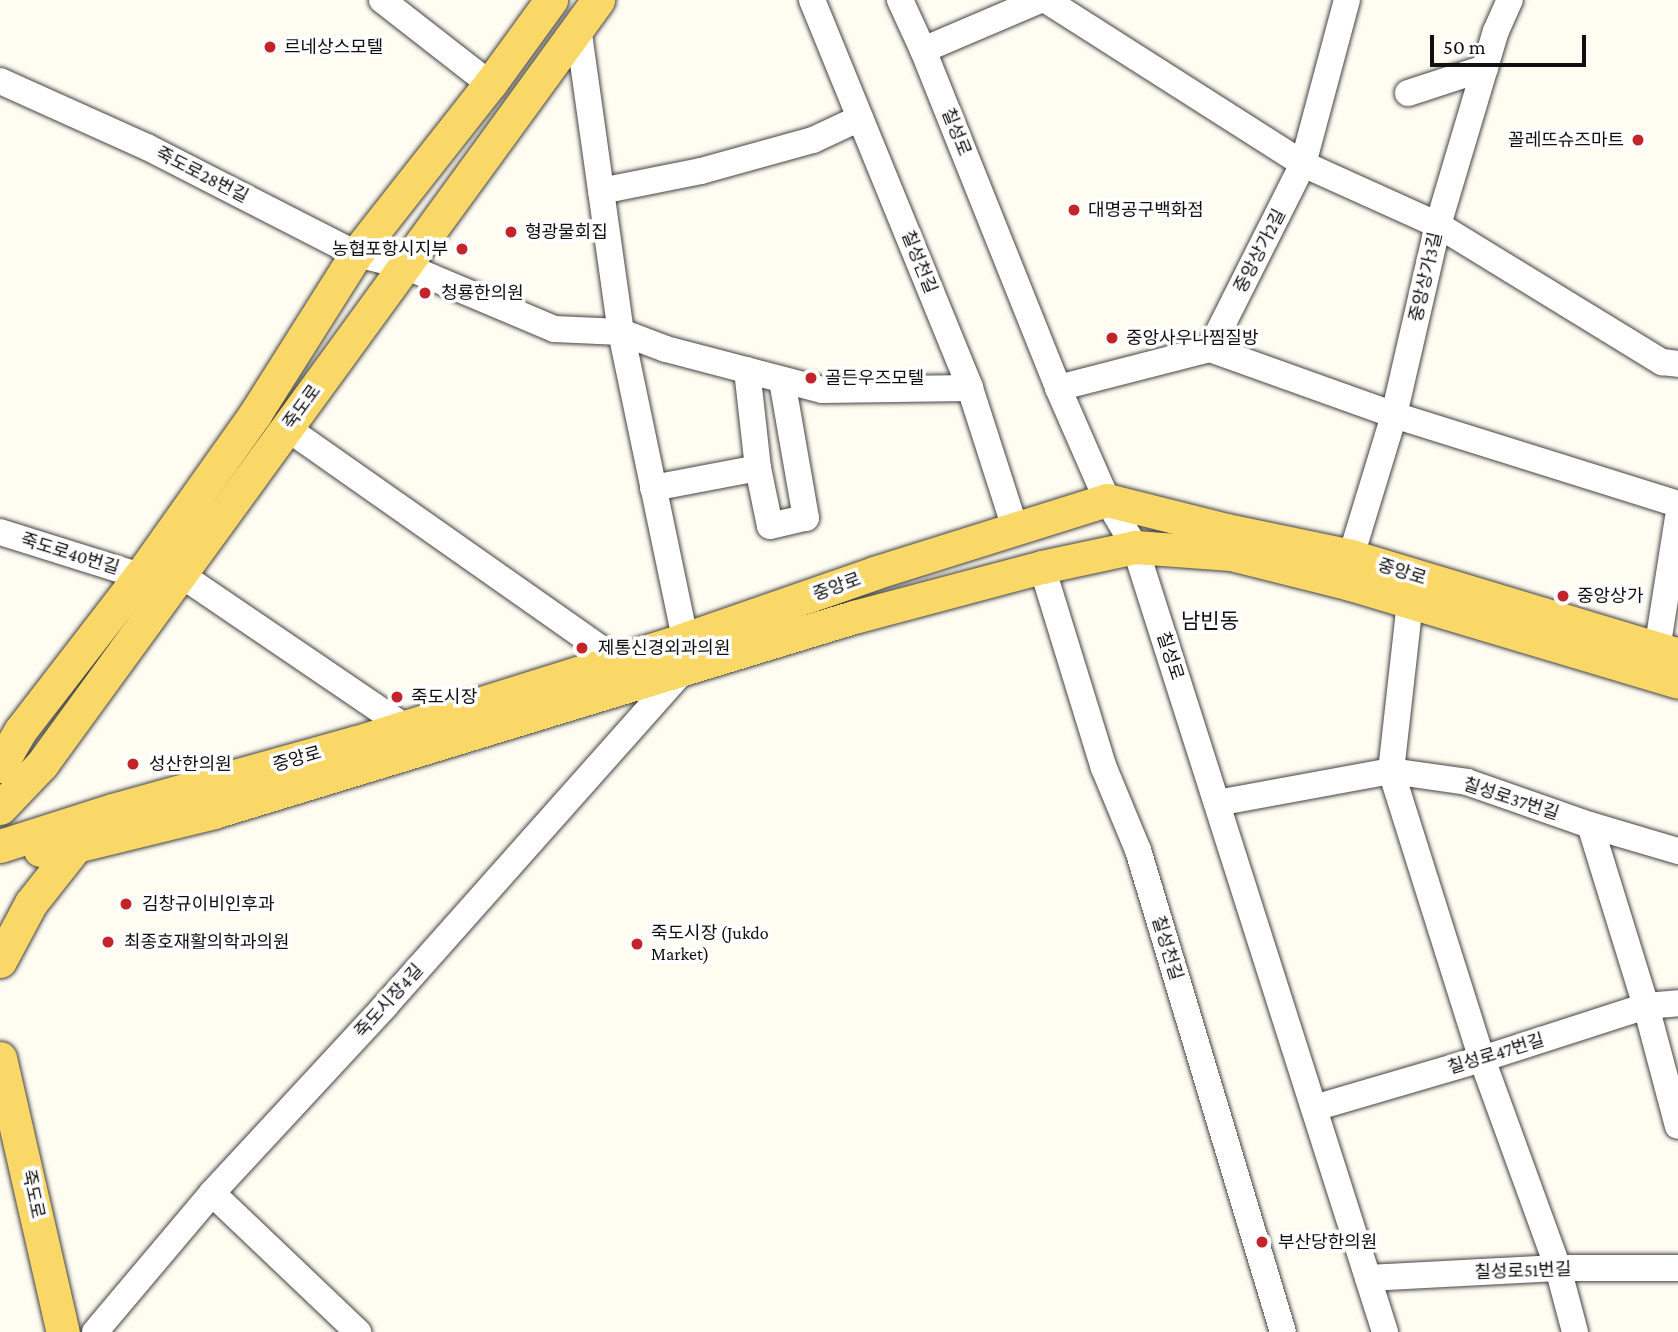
<!DOCTYPE html>
<meta charset="utf-8">
<style>
body{margin:0}
#map{position:relative;width:1678px;height:1332px;overflow:hidden;background:#fffdf2;font-family:"Crimson Pro","Noto Sans KR",serif}
div>[style]{position:absolute}
.roads{filter:drop-shadow(0 0 2px #434343) drop-shadow(0 0 2px #434343)}
.minor>*{height:26px;margin:-13px;padding:0 13px;transform-origin:13px;border-radius:13px;background:#fff}
.major>*{height:33px;margin:-16.5px;padding:0 16.5px;transform-origin:16.5px;border-radius:16.5px;background:#fad867}
.dots>*{width:19px;height:19px;translate:-50% -50%;box-sizing:border-box;border:4px solid #fff;border-radius:50%}
span{translate:-50% -50%;white-space:nowrap;text-align:center;line-height:1.15;-webkit-text-stroke:7px #fff;paint-order:stroke}
.poi-label{font-size:18px;color:#101010}
.left{translate:0 -50%;text-align:left}
.right{translate:-100% -50%;text-align:right}
.street-label{font-size:18px;color:#101010}
.quarter-label{font-size:21px;color:#101010}
.scale{position:absolute;left:1430px;top:35px;width:156px;height:32px;box-sizing:border-box;border:4px solid #101010;border-top:0;padding-left:9px;font-size:21px;line-height:24px;white-space:nowrap;color:#101010;-webkit-text-stroke:5px #fff;paint-order:stroke}
</style>
<div id="map">
<div class="roads">
<div class="minor">
<i style="left:382px;top:0;width:137px;rotate:37.9deg"></i>
<i style="left:812px;top:0;width:419px;rotate:67.8deg"></i>
<i style="left:970px;top:388px;width:147px;rotate:72.2deg"></i>
<i style="left:900px;top:0;width:55px;rotate:65.3deg"></i>
<i style="left:923px;top:50px;width:364px;rotate:68.2deg"></i>
<i style="left:1058px;top:388px;width:122px;rotate:66.4deg"></i>
<i style="left:1107px;top:500px;width:55px;rotate:59.2deg"></i>
<i style="left:1135px;top:547px;width:824px;rotate:72.33deg"></i>
<i style="left:1046px;top:0;width:305px;rotate:32.5deg"></i>
<i style="left:1303px;top:164px;width:148px;rotate:24.3deg"></i>
<i style="left:1438px;top:225px;width:263px;rotate:31.5deg"></i>
<i style="left:1662px;top:362px;width:16px;rotate:7deg"></i>
<i style="left:578px;top:27px;width:308px;rotate:82deg"></i>
<i style="left:621px;top:332px;width:314px;rotate:78.2deg"></i>
<i style="left:923px;top:50px;width:127px;rotate:-23.1deg"></i>
<i style="left:0;top:81px;width:161px;rotate:24.2deg"></i>
<i style="left:147px;top:147px;width:235px;rotate:27.1deg"></i>
<i style="left:356px;top:254px;width:50px;rotate:13.8deg"></i>
<i style="left:405px;top:266px;width:162px;rotate:22.9deg"></i>
<i style="left:554px;top:329px;width:67px;rotate:2.6deg"></i>
<i style="left:621px;top:332px;width:48px;rotate:20.7deg"></i>
<i style="left:666px;top:349px;width:161px;rotate:14.7deg"></i>
<i style="left:822px;top:390px;width:148px;rotate:-0.8deg"></i>
<i style="left:1408px;top:93px;width:81px;rotate:-18deg"></i>
<i style="left:601px;top:191px;width:102px;rotate:-11.3deg"></i>
<i style="left:701px;top:171px;width:116px;rotate:-15.5deg"></i>
<i style="left:813px;top:140px;width:52px;rotate:-25.1deg"></i>
<i style="left:1210px;top:349px;width:195px;rotate:19.7deg"></i>
<i style="left:1394px;top:415px;width:298px;rotate:17.4deg"></i>
<i style="left:747px;top:370px;width:99px;rotate:83.6deg"></i>
<i style="left:1058px;top:388px;width:157px;rotate:-14.4deg"></i>
<i style="left:1210px;top:349px;width:207px;rotate:-63.3deg"></i>
<i style="left:1303px;top:164px;width:170px;rotate:-75deg"></i>
<i style="left:287px;top:428px;width:403px;rotate:35.1deg"></i>
<i style="left:653px;top:488px;width:107px;rotate:-10.8deg"></i>
<i style="left:758px;top:468px;width:59px;rotate:78.3deg"></i>
<i style="left:770px;top:526px;width:37px;rotate:-13deg"></i>
<i style="left:806px;top:518px;width:140px;rotate:-99.9deg"></i>
<i style="left:0;top:532px;width:147px;rotate:17.4deg"></i>
<i style="left:1351px;top:556px;width:147px;rotate:-73deg"></i>
<i style="left:1394px;top:415px;width:195px;rotate:-77deg"></i>
<i style="left:1438px;top:225px;width:202px;rotate:-73.4deg"></i>
<i style="left:1496px;top:31px;width:34px;rotate:-66deg"></i>
<i style="left:1042px;top:567px;width:210px;rotate:72.9deg"></i>
<i style="left:1104px;top:768px;width:89px;rotate:67.5deg"></i>
<i style="left:1138px;top:850px;width:503px;rotate:73.26deg"></i>
<i style="left:180px;top:574px;width:272px;rotate:34.2deg"></i>
<i style="left:1410px;top:602px;width:170px;rotate:96.4deg"></i>
<i style="left:1391px;top:771px;width:302px;rotate:72.5deg"></i>
<i style="left:1482px;top:1059px;width:222px;rotate:70deg"></i>
<i style="left:1558px;top:1268px;width:66px;rotate:75.1deg"></i>
<i style="left:1657px;top:650px;width:134px;rotate:-81deg"></i>
<i style="left:1217px;top:803px;width:177px;rotate:-10.4deg"></i>
<i style="left:1391px;top:771px;width:77px;rotate:8.2deg"></i>
<i style="left:1467px;top:782px;width:130px;rotate:19.3deg"></i>
<i style="left:1590px;top:825px;width:92px;rotate:16.5deg"></i>
<i style="left:1590px;top:825px;width:189px;rotate:72.8deg"></i>
<i style="left:1646px;top:1006px;width:124px;rotate:75.1deg"></i>
<i style="left:1314px;top:1108px;width:175px;rotate:-16.3deg"></i>
<i style="left:1482px;top:1059px;width:172px;rotate:-17.9deg"></i>
<i style="left:1646px;top:1006px;width:32px;rotate:-5deg"></i>
<i style="left:212px;top:1193px;width:202px;rotate:43.6deg"></i>
<i style="left:1368px;top:1278px;width:190px;rotate:-3deg"></i>
<i style="left:1558px;top:1268px;width:120px"></i>
<i style="left:95px;top:1332px;width:182px;rotate:-49.9deg"></i>
<i style="left:212px;top:1193px;width:255px;rotate:-47.2deg"></i>
<i style="left:385px;top:1006px;width:449px;rotate:-48.4deg"></i>
</div>
<div class="major">
<i style="left:0;top:766px;width:40px;rotate:-60.3deg"></i>
<i style="left:20px;top:731px;width:196px;rotate:-52.3deg"></i>
<i style="left:140px;top:576px;width:199px;rotate:-54.6deg"></i>
<i style="left:255px;top:414px;width:189px;rotate:-57.7deg"></i>
<i style="left:356px;top:254px;width:216px;rotate:-51.8deg"></i>
<i style="left:490px;top:84px;width:104px;rotate:-54deg"></i>
<i style="left:0;top:808px;width:61px;rotate:-46.3deg"></i>
<i style="left:42px;top:764px;width:945px;rotate:-53.95deg"></i>
<i style="left:0;top:846px;width:119px;rotate:-17.7deg"></i>
<i style="left:113px;top:810px;width:253px;rotate:-15.6deg"></i>
<i style="left:357px;top:742px;width:344px;rotate:-17.4deg"></i>
<i style="left:685px;top:639px;width:200px;rotate:-19.2deg"></i>
<i style="left:874px;top:573px;width:244px;rotate:-17.4deg"></i>
<i style="left:1107px;top:500px;width:123px;rotate:14.1deg"></i>
<i style="left:1226px;top:530px;width:128px;rotate:11.7deg"></i>
<i style="left:1351px;top:556px;width:342px;rotate:16.8deg"></i>
<i style="left:40px;top:850px;width:36px;rotate:-6deg"></i>
<i style="left:76px;top:846px;width:142px;rotate:-13.8deg"></i>
<i style="left:214px;top:812px;width:669px;rotate:-16.95deg"></i>
<i style="left:854px;top:617px;width:195px;rotate:-14.9deg"></i>
<i style="left:1042px;top:567px;width:95px;rotate:-12.1deg"></i>
<i style="left:1135px;top:547px;width:96px;rotate:4.2deg"></i>
<i style="left:1231px;top:554px;width:123px;rotate:14.1deg"></i>
<i style="left:1350px;top:584px;width:342px;rotate:16.6deg"></i>
<i style="left:0;top:961px;width:66px;rotate:-61.9deg"></i>
<i style="left:31px;top:903px;width:73px;rotate:-51.7deg"></i>
<i style="left:0;top:1058px;width:281px;rotate:77.1deg"></i>
</div>
</div>
<div class="dots">
<i style="left:270px;top:47px;background:#c3242a"></i>
<i style="left:1638px;top:140px;background:#c3242a"></i>
<i style="left:1074px;top:210px;background:#c3242a"></i>
<i style="left:511px;top:232px;background:#c3242a"></i>
<i style="left:462px;top:249px;background:#c3242a"></i>
<i style="left:425px;top:293px;background:#c3242a"></i>
<i style="left:1112px;top:338px;background:#c3242a"></i>
<i style="left:811px;top:378px;background:#c3242a"></i>
<i style="left:1563px;top:596px;background:#c3242a"></i>
<i style="left:582px;top:648px;background:#c3242a"></i>
<i style="left:397px;top:697px;background:#c3242a"></i>
<i style="left:133px;top:764px;background:#c3242a"></i>
<i style="left:126px;top:904px;background:#c3242a"></i>
<i style="left:108px;top:942px;background:#c3242a"></i>
<i style="left:637px;top:944px;background:#c3242a"></i>
<i style="left:1262px;top:1242px;background:#c3242a"></i>
</div>
<div class="poi-label">
<span class="left" style="left:284px;top:47px">르네상스모텔</span>
<span class="right" style="left:1624px;top:140px">꼴레뜨슈즈마트</span>
<span class="left" style="left:1088px;top:210px">대명공구백화점</span>
<span class="left" style="left:525px;top:232px">형광물회집</span>
<span class="right" style="left:448px;top:249px">농협포항시지부</span>
<span class="left" style="left:441px;top:293px">청룡한의원</span>
<span class="left" style="left:1126px;top:338px">중앙사우나찜질방</span>
<span class="left" style="left:825px;top:378px">골든우즈모텔</span>
<span class="left" style="left:1577px;top:596px">중앙상가</span>
<span class="left" style="left:598px;top:648px">제통신경외과의원</span>
<span class="left" style="left:411px;top:697px">죽도시장</span>
<span class="left" style="left:149px;top:764px">성산한의원</span>
<span class="left" style="left:142px;top:904px">김창규이비인후과</span>
<span class="left" style="left:651px;top:944px">죽도시장 (Jukdo<br>Market)</span>
<span class="left" style="left:124px;top:942px">최종호재활의학과의원</span>
<span class="left" style="left:1278px;top:1242px">부산당한의원</span>
</div>
<div class="street-label">
<span style="left:956px;top:132px;rotate:68deg">칠성로</span>
<span style="left:202px;top:175px;rotate:27deg">죽도로28번길</span>
<span style="left:1260px;top:251px;rotate:-63deg">중앙상가2길</span>
<span style="left:919px;top:262px;rotate:68deg">칠성천길</span>
<span style="left:1426px;top:277px;rotate:-77deg">중앙상가3길</span>
<span style="left:302px;top:407px;rotate:-54deg">죽도로</span>
<span style="left:70px;top:554px;rotate:17deg">죽도로40번길</span>
<span style="left:1402px;top:572px;rotate:17deg">중앙로</span>
<span style="left:837px;top:587px;rotate:-20deg">중앙로</span>
<span style="left:1170px;top:656px;rotate:72deg">칠성로</span>
<span style="left:297px;top:759px;rotate:-16deg">중앙로</span>
<span style="left:1511px;top:799px;rotate:18deg">칠성로37번길</span>
<span style="left:1167px;top:948px;rotate:73deg">칠성천길</span>
<span style="left:389px;top:1001px;rotate:-48deg">죽도시장4길</span>
<span style="left:1496px;top:1054px;rotate:-17deg">칠성로47번길</span>
<span style="left:33px;top:1194px;rotate:78deg">죽도로</span>
<span style="left:1523px;top:1271px;rotate:-2deg">칠성로51번길</span>
</div>
<div class="quarter-label">
<span style="left:1210px;top:621px">남빈동</span>
</div>
<div class="scale">50 m</div>
</div>
